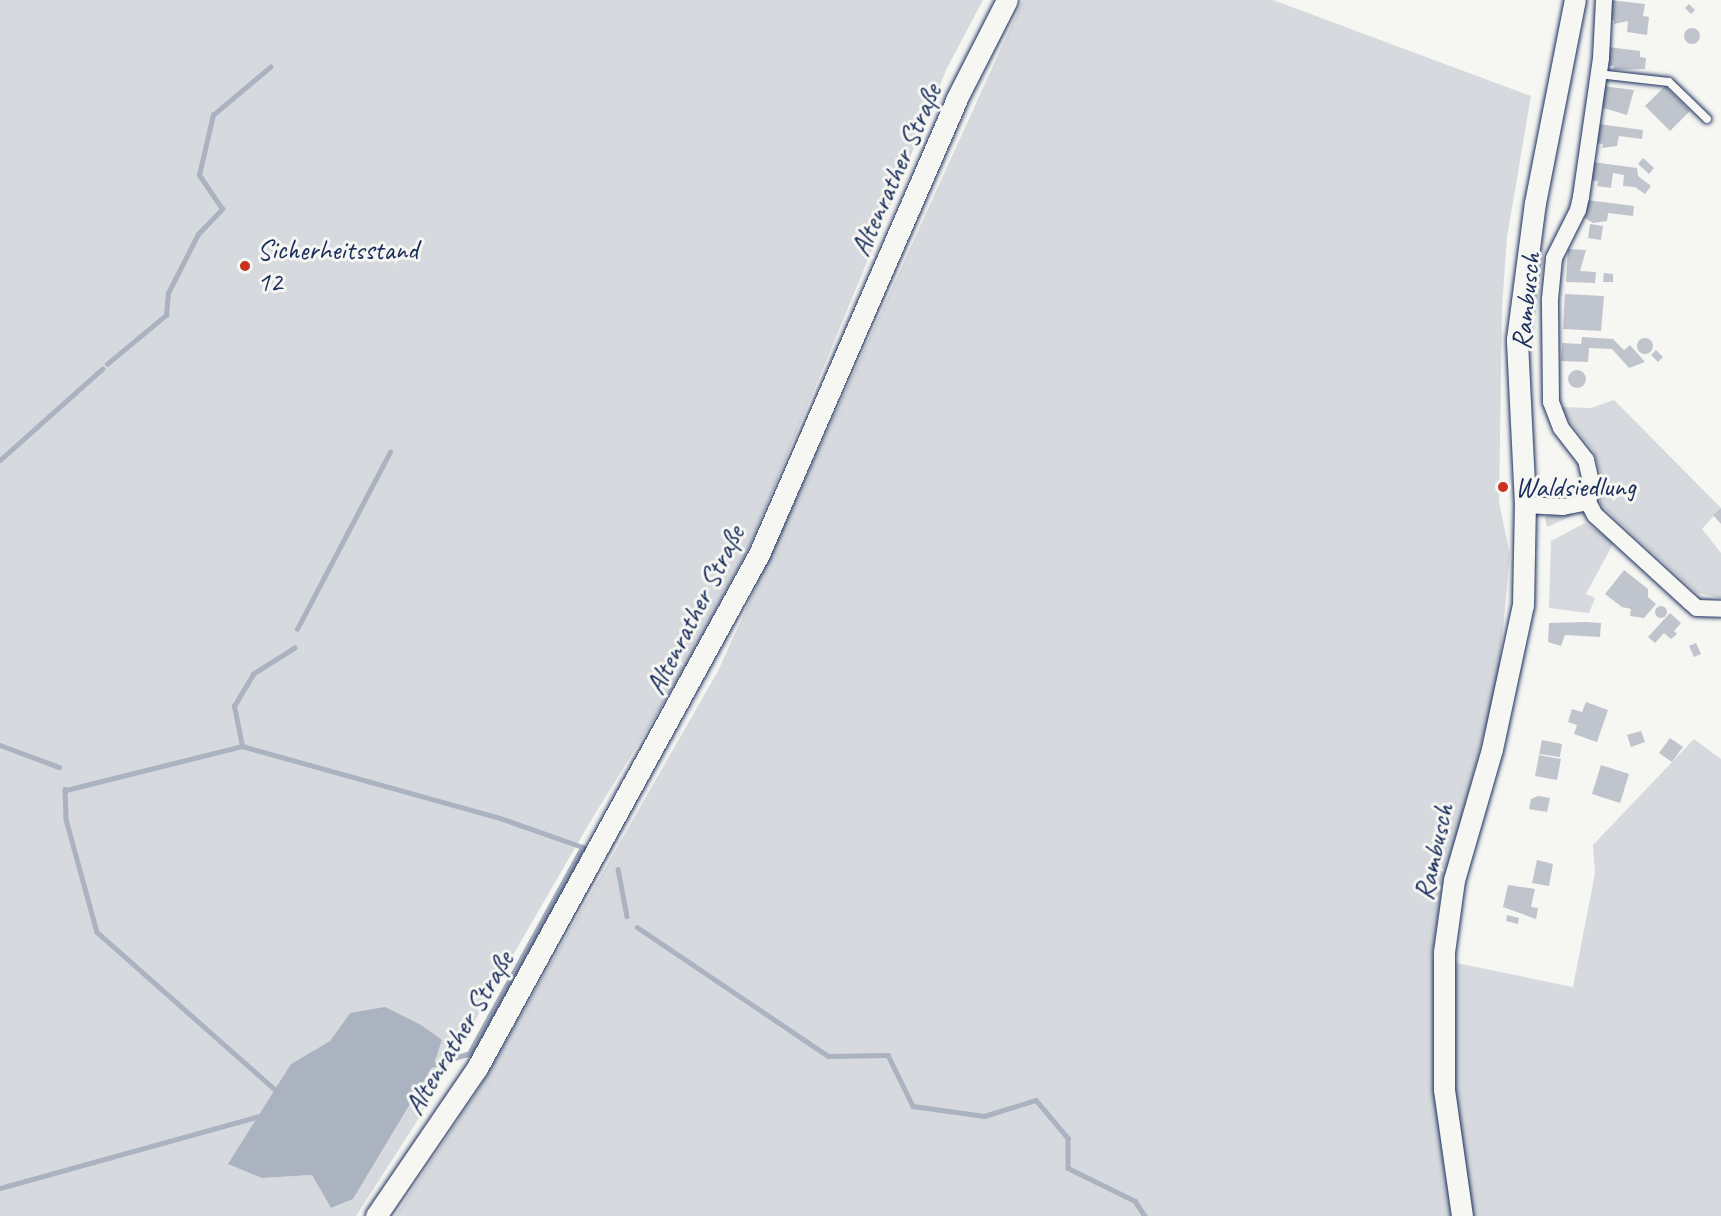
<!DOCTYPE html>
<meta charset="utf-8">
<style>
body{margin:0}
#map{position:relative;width:1721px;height:1216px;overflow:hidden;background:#f6f6f2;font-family:Caveat,sans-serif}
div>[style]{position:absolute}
.green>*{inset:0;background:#d6d9dd}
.water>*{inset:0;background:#abb2c0}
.stream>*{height:4.5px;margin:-2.25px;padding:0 2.25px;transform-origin:2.25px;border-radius:2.25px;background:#abb2c0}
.building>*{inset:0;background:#c0c4cd}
.round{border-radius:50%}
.roads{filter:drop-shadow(0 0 2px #1b2f5e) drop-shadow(0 0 2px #1b2f5e)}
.service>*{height:8px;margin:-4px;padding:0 4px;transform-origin:4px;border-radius:4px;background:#f6f6f2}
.minor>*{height:16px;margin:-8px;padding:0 8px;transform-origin:8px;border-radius:8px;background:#f6f6f2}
.tertiary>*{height:21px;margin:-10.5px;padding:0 10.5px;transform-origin:10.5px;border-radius:10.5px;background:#f6f6f2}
.dots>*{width:16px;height:16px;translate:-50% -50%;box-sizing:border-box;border:3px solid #f6f6f2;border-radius:50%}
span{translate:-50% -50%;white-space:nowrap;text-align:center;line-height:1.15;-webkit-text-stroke:6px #f6f6f2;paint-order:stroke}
.street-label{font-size:28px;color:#1b2f5e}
.poi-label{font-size:28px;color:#1b2f5e}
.left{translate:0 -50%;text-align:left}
</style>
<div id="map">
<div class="green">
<i style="clip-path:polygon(evenodd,0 0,983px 0,947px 68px,748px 550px,676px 683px,590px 822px,414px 1126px,356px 1216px,0 1216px,0 0,350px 1013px,442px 1040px,434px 1064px,353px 1199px,331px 1208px,312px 1175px,262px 1178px,291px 1064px,330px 1041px,350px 1013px)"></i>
<i style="clip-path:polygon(1023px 0,1273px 0,1531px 96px,1507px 237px,1502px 307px,1499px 502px,1510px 555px,1498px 681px,1442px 891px,1432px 958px,1573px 987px,1595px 873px,1593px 845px,1694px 739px,1721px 759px,1721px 1216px,395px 1216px,480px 1087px,718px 671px)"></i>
<i style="clip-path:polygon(1614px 400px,1721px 508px,1702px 529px,1721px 553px,1721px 598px,1697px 593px,1600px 504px,1601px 475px,1593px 450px,1558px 407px,1591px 408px)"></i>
<i style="clip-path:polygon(1552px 513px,1569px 514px,1574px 515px,1547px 527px,1545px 517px)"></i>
<i style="clip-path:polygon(1585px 523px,1614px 542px,1586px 594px,1595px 598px,1589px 613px,1549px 608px,1551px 541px)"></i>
</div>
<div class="water">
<i style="clip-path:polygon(385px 1007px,421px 1025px,442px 1040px,434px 1064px,353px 1199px,331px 1208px,312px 1175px,262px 1178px,228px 1164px,291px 1064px,330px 1041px,350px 1013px)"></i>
</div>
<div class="stream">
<i style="left:107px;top:364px;width:77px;rotate:-39.7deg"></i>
<i style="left:166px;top:315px;width:22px;rotate:-85deg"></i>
<i style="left:168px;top:293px;width:66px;rotate:-63deg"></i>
<i style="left:198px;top:234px;width:35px;rotate:-46deg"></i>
<i style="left:222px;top:209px;width:41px;rotate:-124.1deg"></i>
<i style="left:199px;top:175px;width:62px;rotate:-76.9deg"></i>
<i style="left:213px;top:115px;width:75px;rotate:-40.1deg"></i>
<i style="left:0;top:460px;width:137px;rotate:-41.7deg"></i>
<i style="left:297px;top:629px;width:200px;rotate:-62.3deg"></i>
<i style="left:0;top:745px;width:63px;rotate:20.4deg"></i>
<i style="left:242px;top:746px;width:41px;rotate:-101.3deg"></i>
<i style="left:234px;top:706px;width:37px;rotate:-59deg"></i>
<i style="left:253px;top:674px;width:49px;rotate:-32.4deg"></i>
<i style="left:65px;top:789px;width:30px;rotate:88deg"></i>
<i style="left:66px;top:819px;width:117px;rotate:74.7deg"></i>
<i style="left:97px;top:932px;width:243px;rotate:41.5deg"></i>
<i style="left:66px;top:790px;width:181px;rotate:-14deg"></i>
<i style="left:242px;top:746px;width:268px;rotate:15.6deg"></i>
<i style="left:500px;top:818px;width:88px;rotate:19.3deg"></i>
<i style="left:583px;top:847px;width:236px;rotate:118.8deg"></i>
<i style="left:469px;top:1054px;width:41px;rotate:162.9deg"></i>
<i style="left:618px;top:869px;width:48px;rotate:79.2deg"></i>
<i style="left:637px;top:927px;width:230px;rotate:34deg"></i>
<i style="left:828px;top:1056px;width:60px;rotate:-1deg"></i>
<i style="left:888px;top:1055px;width:57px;rotate:63.9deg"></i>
<i style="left:913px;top:1106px;width:72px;rotate:8deg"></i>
<i style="left:984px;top:1116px;width:54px;rotate:-17.1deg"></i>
<i style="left:1036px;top:1100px;width:50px;rotate:49.9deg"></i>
<i style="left:1068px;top:1138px;width:30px;rotate:90deg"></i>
<i style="left:1068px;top:1168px;width:75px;rotate:26.2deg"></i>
<i style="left:1135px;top:1201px;width:18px;rotate:56deg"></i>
<i style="left:0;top:1188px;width:273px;rotate:-15.5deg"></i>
</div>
<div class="building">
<i style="clip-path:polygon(1609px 0,1645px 4px,1643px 16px,1649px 17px,1647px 35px,1627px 32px,1628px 21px,1614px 24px,1614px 20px,1607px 19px)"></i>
<i style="clip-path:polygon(1689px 4px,1695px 10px,1691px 14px,1685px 8px)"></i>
<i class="round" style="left:1684px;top:28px;width:16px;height:16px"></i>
<i style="clip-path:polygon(1608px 47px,1640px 51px,1640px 57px,1646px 58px,1645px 69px,1613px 70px,1614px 66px,1606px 65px)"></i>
<i style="clip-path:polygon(1603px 86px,1634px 90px,1627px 115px,1600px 107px)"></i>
<i style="clip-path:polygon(1665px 86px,1690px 111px,1670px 131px,1645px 106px)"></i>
<i style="clip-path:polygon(1598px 124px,1643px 130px,1642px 139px,1619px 136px,1617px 146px,1602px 148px,1603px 144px,1595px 143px)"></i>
<i style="clip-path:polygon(1643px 158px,1654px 168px,1649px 174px,1638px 164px)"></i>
<i style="clip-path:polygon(1593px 162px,1637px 168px,1638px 176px,1651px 186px,1645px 194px,1635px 187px,1623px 186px,1624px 175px,1613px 173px,1611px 188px,1597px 186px,1598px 181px,1590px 180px)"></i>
<i style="clip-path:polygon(1587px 200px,1634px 206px,1633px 216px,1608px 213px,1607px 221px,1593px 223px,1585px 218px)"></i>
<i style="clip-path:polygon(1590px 224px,1603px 226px,1601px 240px,1588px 238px)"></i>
<i style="clip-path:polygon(1568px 249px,1586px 250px,1580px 271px,1596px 272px,1595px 283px,1566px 282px)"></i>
<i style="clip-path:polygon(1604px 273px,1613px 274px,1613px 282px,1603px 282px)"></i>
<i style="clip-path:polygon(1565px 294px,1604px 296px,1601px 331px,1563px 329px)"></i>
<i style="clip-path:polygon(1582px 337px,1613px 339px,1624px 350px,1630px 345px,1645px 362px,1629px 368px,1612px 349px,1589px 348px,1588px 362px,1561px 361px,1562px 343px,1581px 344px)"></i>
<i class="round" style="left:1637px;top:338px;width:16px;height:16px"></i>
<i style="clip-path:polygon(1656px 350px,1663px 357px,1658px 362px,1651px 355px)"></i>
<i class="round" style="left:1568px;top:370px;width:18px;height:18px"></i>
<i style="clip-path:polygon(1721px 508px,1721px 524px,1713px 515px)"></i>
<i style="clip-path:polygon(1624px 570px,1648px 589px,1648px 597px,1656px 604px,1644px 618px,1630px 616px,1631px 609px,1622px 607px,1605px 594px)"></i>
<i class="round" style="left:1655px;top:606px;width:12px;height:12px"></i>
<i style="clip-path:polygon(1670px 613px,1681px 623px,1674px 631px,1677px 634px,1671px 639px,1664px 633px,1655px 643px,1648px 637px)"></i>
<i style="clip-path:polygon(1586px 622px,1601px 623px,1600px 637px,1565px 635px,1561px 646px,1548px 642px,1549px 623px)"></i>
<i style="clip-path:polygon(1696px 643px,1701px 654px,1694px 657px,1689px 646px)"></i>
<i style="clip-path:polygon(1586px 702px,1608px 710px,1597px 742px,1574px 734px,1577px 725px,1568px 722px,1572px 709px,1582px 712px)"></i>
<i style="clip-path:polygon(1641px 731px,1645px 742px,1631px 747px,1627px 735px)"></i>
<i style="clip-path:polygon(1670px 738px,1683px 747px,1672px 762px,1659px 753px)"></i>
<i style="clip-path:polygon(1542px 740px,1562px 744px,1560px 757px,1539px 754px)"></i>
<i style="clip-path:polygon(1539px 755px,1561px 759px,1557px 780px,1535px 776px)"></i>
<i style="clip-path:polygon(1601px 765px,1629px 774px,1620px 803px,1592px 794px)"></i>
<i style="clip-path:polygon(1538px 796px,1550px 798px,1547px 812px,1529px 809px,1531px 799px)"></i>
<i style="clip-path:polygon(1537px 860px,1553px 864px,1549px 886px,1532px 883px)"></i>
<i style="clip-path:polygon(1508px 885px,1535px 889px,1531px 907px,1538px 908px,1536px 919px,1503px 907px)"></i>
<i style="clip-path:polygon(1507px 915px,1519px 918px,1518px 924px,1506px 921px)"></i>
</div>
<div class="roads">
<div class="service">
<i style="left:1598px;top:74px;width:71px;rotate:6.4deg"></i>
<i style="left:1669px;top:82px;width:53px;rotate:44.2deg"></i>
</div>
<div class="minor">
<i style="left:1588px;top:502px;width:16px;rotate:-76deg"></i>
<i style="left:1592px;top:486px;width:27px;rotate:-103deg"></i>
<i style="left:1586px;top:460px;width:41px;rotate:-128deg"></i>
<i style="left:1561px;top:428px;width:28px;rotate:-111deg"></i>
<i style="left:1551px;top:402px;width:103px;rotate:-90.6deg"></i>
<i style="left:1550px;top:299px;width:41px;rotate:-84.4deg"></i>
<i style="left:1554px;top:258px;width:54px;rotate:-63.4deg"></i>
<i style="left:1578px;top:210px;width:13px;rotate:-77deg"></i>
<i style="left:1581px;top:197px;width:140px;rotate:-81.8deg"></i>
<i style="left:1601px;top:58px;width:58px;rotate:-87deg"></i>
<i style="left:1588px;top:502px;width:15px;rotate:62deg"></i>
<i style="left:1595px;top:515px;width:129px;rotate:42.5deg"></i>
<i style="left:1690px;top:602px;width:9px;rotate:41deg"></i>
<i style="left:1697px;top:608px;width:24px;rotate:2deg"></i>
<i style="left:1525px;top:505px;width:38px;rotate:3deg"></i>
<i style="left:1563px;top:507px;width:25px;rotate:-11deg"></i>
</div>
<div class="tertiary">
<i style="left:376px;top:1216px;width:179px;rotate:-55.7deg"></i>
<i style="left:477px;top:1068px;width:586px;rotate:-61.25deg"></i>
<i style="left:759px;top:554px;width:495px;rotate:-66.5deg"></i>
<i style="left:956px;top:100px;width:112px;rotate:-63deg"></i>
<i style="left:1462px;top:1216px;width:128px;rotate:-98.1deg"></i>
<i style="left:1444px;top:1089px;width:137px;rotate:-90deg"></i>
<i style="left:1444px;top:952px;width:73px;rotate:-82.1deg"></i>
<i style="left:1454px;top:880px;width:136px;rotate:-73.8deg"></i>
<i style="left:1492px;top:749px;width:147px;rotate:-77.9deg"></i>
<i style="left:1523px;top:605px;width:100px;rotate:-88.9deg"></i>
<i style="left:1525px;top:505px;width:166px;rotate:-92.8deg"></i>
<i style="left:1517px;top:339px;width:137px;rotate:-82.5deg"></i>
<i style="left:1535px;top:203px;width:207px;rotate:-78.9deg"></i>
</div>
</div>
<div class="dots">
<i style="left:245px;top:266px;background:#c8321e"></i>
<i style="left:1503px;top:487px;background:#c8321e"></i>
</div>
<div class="street-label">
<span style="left:896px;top:170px;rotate:-66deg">Altenrather Straße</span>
<span style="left:1526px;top:301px;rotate:-84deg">Rambusch</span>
<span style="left:695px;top:610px;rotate:-63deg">Altenrather Straße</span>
<span style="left:1434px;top:852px;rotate:-77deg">Rambusch</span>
<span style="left:459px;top:1033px;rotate:-59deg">Altenrather Straße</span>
</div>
<div class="poi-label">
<span class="left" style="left:257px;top:266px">Sicherheitsstand<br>12</span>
<span class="left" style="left:1515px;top:487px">Waldsiedlung</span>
</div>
</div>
